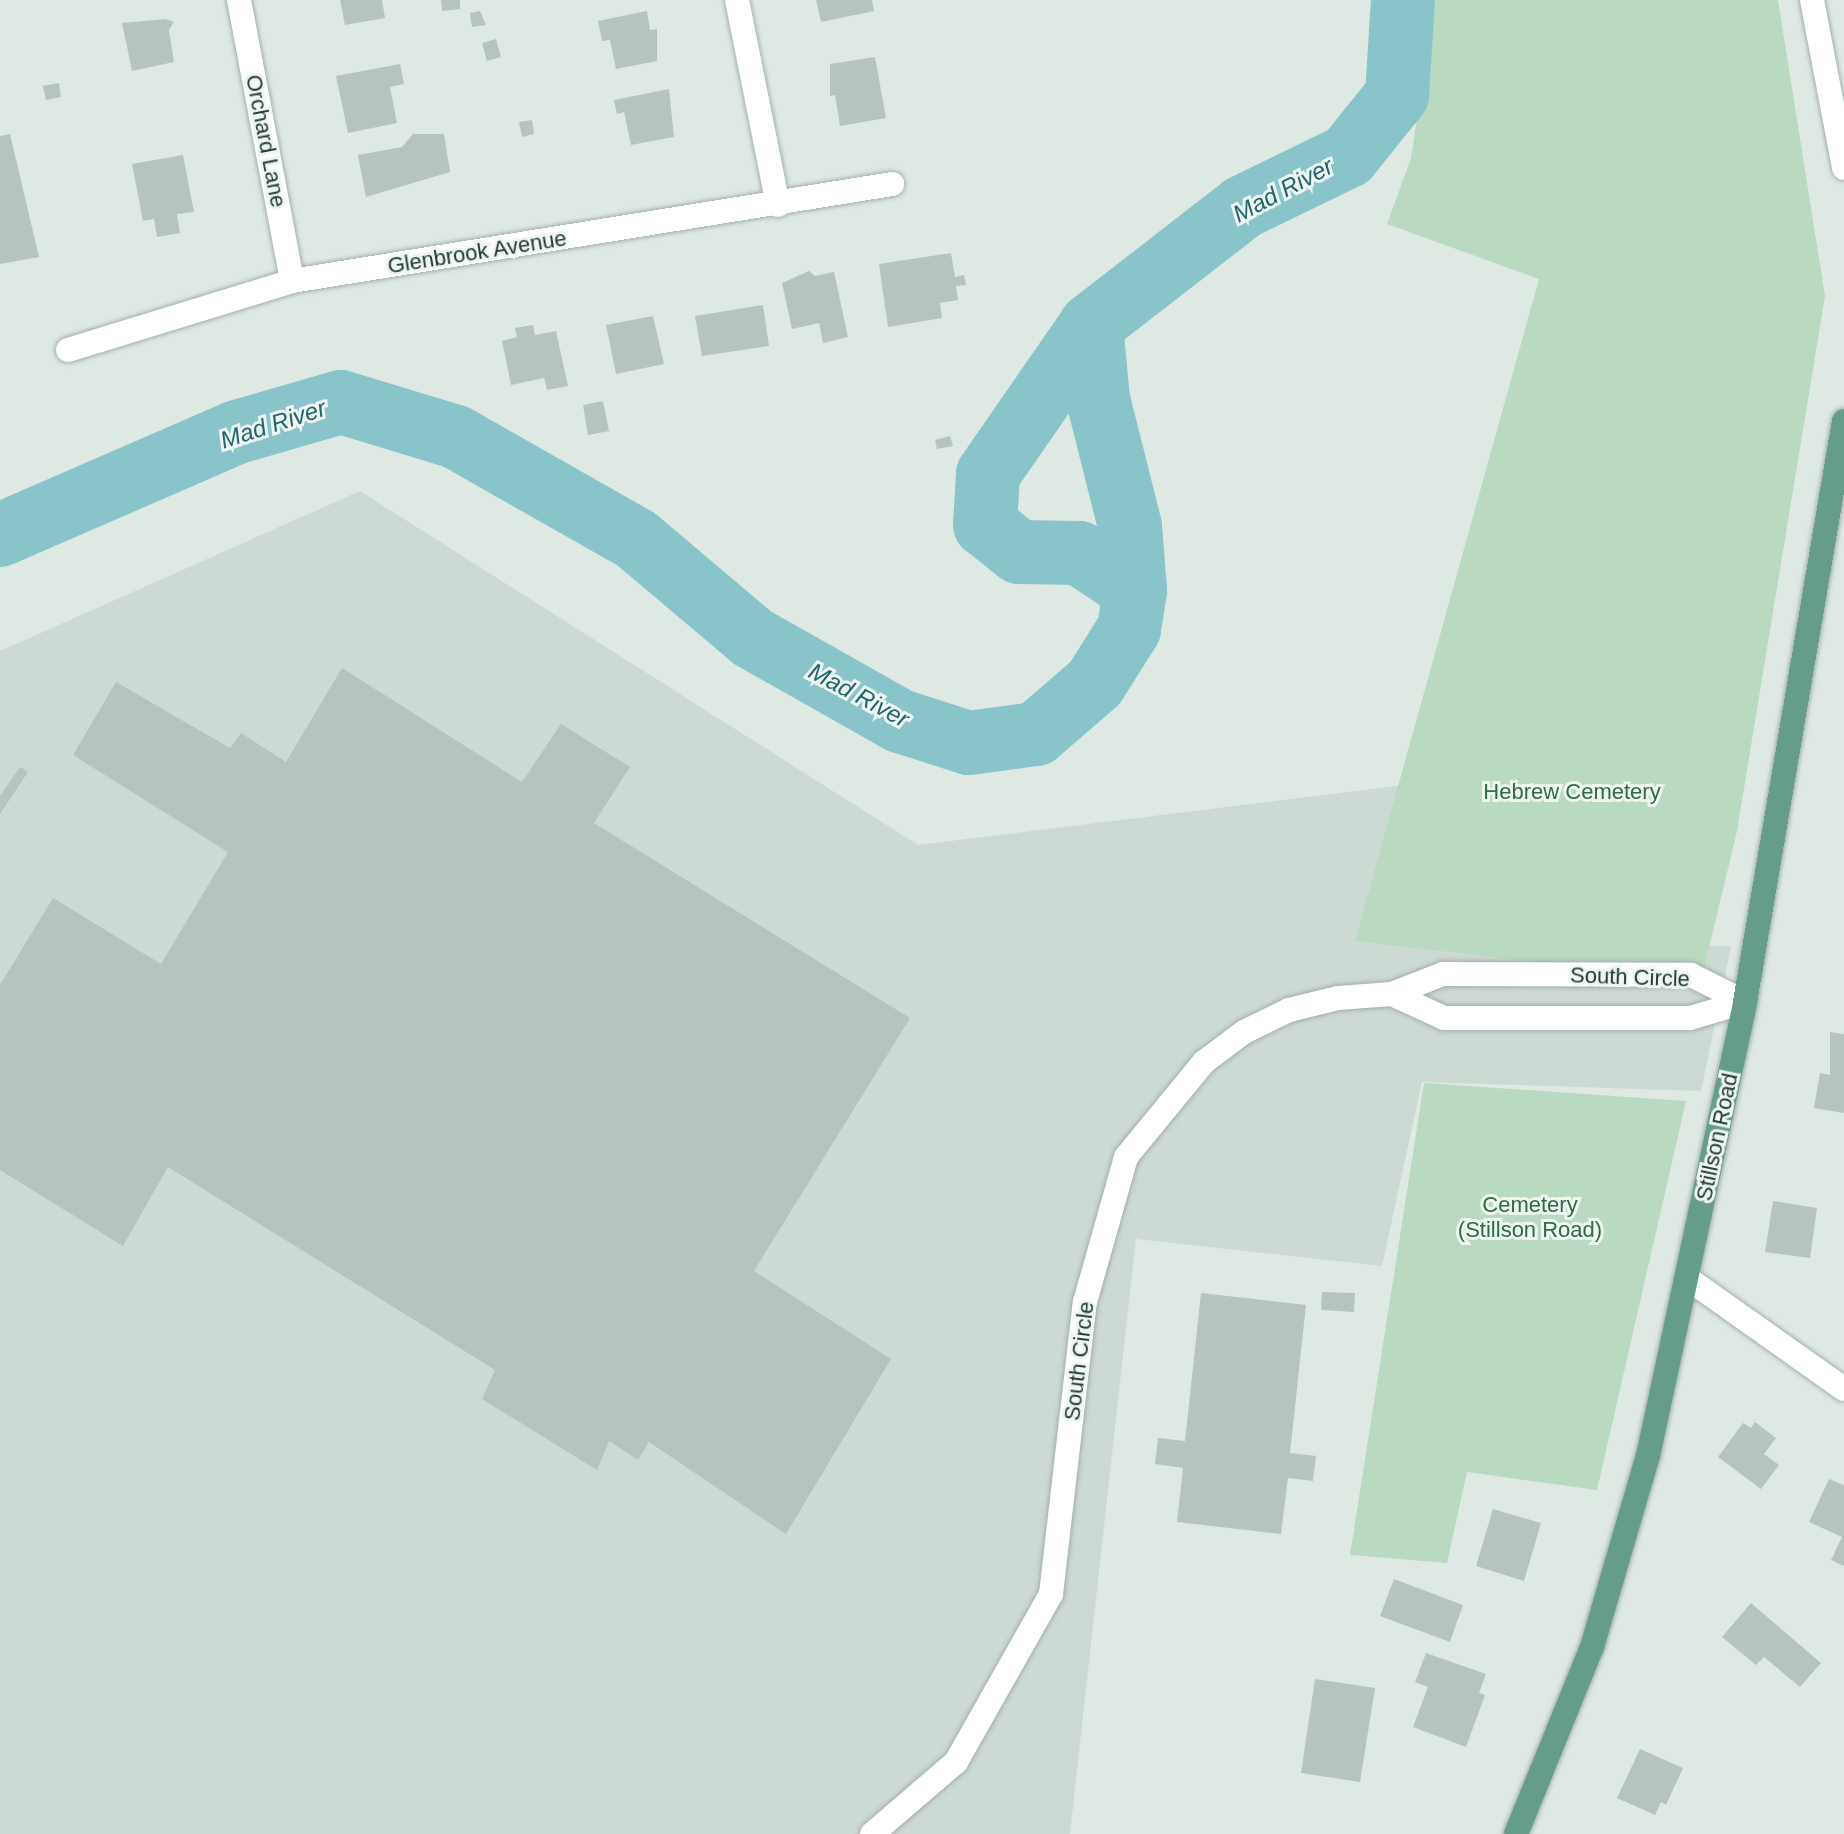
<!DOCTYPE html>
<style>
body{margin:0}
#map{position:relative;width:1844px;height:1834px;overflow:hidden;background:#dfe9e4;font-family:Arial,sans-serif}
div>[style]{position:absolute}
.built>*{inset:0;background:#cdd9d3}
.green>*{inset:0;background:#b9d9c0}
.river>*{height:64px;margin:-32px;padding:0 32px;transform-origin:32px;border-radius:32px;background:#8ac4cb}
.building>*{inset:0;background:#b5c4bd}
.roads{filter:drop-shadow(0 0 2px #a2b0ab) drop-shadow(0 0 2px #a2b0ab)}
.street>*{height:24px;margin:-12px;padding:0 12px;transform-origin:12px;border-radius:12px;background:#fff}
.secondary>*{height:24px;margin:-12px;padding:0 12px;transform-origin:12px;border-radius:12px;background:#fff}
.primary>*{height:24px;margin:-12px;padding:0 12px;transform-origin:12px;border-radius:12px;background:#669c8c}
span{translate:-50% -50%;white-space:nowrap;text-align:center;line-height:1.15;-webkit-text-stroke:6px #eff6f2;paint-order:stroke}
.street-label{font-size:22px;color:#213831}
.park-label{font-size:22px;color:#2e6c43}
.water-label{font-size:24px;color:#20666f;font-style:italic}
</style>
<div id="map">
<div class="built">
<i style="clip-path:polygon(360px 491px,918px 845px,1404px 785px,1389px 940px,1731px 946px,1701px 1091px,1422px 1082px,1382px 1266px,1136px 1239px,1070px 1834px,0 1834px,0 651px)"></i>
</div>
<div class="green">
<i style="clip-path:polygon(1428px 0,1778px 0,1825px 296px,1737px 831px,1701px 981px,1355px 941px,1539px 279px,1387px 224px,1411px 158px,1428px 47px)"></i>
<i style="clip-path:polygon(1424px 1083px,1686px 1101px,1597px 1490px,1467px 1472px,1447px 1563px,1350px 1555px)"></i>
</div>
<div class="river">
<i style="left:1091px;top:325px;width:74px;rotate:84.6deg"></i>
<i style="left:1098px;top:399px;width:131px;rotate:75.9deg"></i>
<i style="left:1130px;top:526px;width:64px;rotate:85.5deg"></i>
<i style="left:0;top:535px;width:258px;rotate:-23.5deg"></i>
<i style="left:237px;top:432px;width:108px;rotate:-16.1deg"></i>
<i style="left:341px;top:402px;width:120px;rotate:16.9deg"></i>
<i style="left:456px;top:437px;width:208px;rotate:29.6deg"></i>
<i style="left:637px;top:540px;width:152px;rotate:40.2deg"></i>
<i style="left:753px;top:638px;width:169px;rotate:29.5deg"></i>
<i style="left:900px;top:721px;width:72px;rotate:17.7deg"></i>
<i style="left:969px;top:743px;width:68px;rotate:-7.7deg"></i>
<i style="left:1036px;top:734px;width:78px;rotate:-40.8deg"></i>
<i style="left:1095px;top:683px;width:64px;rotate:-57.8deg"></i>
<i style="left:1129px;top:629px;width:39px;rotate:-81deg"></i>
<i style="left:1135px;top:590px;width:67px;rotate:-146.5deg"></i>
<i style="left:1079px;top:553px;width:60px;rotate:-179deg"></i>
<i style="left:1019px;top:552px;width:43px;rotate:-141.5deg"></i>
<i style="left:985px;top:525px;width:51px;rotate:-86.6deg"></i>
<i style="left:988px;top:474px;width:181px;rotate:-55.3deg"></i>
<i style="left:1091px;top:325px;width:192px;rotate:-37.8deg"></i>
<i style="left:1243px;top:207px;width:117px;rotate:-25.9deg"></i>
<i style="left:1348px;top:156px;width:78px;rotate:-51.2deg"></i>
<i style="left:1397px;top:95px;width:95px;rotate:-86.4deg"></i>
</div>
<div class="building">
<i style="clip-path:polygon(340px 0,382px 0,385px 18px,345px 25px)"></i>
<i style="clip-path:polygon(441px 0,460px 0,460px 9px,442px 11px)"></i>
<i style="clip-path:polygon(816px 0,872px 0,874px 11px,821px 22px)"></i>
<i style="clip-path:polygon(480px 11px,486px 25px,472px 27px,470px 13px)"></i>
<i style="clip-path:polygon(647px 11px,650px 30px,657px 29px,657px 61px,616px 69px,610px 40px,602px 41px,598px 21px)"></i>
<i style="clip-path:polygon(166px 19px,174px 22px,169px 30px,174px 62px,132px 71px,122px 23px)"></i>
<i style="clip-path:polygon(496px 39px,501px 57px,487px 61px,482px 43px)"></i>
<i style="clip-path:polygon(875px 57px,886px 118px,840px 126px,835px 95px,830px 96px,830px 64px)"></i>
<i style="clip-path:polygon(400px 64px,404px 84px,390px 87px,397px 123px,348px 133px,336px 76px)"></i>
<i style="clip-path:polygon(59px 83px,61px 97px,46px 100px,43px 86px)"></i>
<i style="clip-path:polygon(669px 89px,674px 137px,631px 145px,624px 112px,617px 114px,614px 100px)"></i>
<i style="clip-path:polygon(532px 120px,534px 134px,522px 137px,519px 122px)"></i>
<i style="clip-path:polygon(10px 134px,39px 257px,0 264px,0 136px)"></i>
<i style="clip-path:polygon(413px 134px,444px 134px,450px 172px,366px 197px,358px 155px,402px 147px)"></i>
<i style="clip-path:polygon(183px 155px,194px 212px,177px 214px,180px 233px,157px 237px,154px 219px,143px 221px,132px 164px)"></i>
<i style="clip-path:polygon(951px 253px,955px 277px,964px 275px,966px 285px,956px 286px,958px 300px,940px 303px,942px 318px,888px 327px,879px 264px)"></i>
<i style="clip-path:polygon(809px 271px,815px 276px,834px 272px,848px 337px,823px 343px,819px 323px,792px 329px,782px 283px)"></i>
<i style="clip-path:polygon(763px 305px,769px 346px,702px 356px,695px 316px)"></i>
<i style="clip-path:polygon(653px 316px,664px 364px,616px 374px,606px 325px)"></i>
<i style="clip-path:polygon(533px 325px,535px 335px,556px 331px,568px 386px,547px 390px,544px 378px,511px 385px,502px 341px,517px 337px,515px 328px)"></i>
<i style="clip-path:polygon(603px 401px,609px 431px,588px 435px,583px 405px)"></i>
<i style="clip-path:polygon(950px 436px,953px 446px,937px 449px,935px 440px)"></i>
<i style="clip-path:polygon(342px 668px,522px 782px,561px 724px,630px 767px,594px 823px,910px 1018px,754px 1271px,891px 1359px,786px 1534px,649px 1442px,638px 1460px,609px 1441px,597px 1470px,482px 1399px,495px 1370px,168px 1167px,123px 1246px,0 1170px,0 985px,53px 898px,161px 964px,228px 852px,73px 755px,116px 682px,230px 748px,241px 733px,286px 762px)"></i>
<i style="clip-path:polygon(20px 767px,28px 772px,0 814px,0 796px)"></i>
<i style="clip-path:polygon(1830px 1032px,1844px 1034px,1844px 1113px,1814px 1108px,1820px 1073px,1830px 1075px)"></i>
<i style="clip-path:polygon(1773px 1201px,1817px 1208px,1810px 1258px,1765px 1252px)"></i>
<i style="clip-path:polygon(1322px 1292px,1355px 1293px,1354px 1312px,1321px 1310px)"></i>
<i style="clip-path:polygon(1201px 1293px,1306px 1305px,1290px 1453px,1316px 1456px,1313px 1481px,1288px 1478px,1281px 1534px,1177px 1522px,1183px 1468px,1155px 1464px,1158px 1438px,1185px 1441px)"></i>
<i style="clip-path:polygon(1755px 1422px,1776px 1438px,1764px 1454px,1779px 1465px,1761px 1489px,1718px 1457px,1743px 1423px,1751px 1428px)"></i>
<i style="clip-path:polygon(1829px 1479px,1844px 1485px,1844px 1566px,1831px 1560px,1842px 1537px,1809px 1522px)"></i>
<i style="clip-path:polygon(1493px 1509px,1541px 1523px,1524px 1581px,1476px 1566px)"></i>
<i style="clip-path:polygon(1394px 1579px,1463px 1605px,1450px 1642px,1380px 1616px)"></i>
<i style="clip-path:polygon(1751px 1603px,1821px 1663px,1800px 1687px,1764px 1657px,1756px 1665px,1722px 1637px)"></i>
<i style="clip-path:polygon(1426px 1653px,1486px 1674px,1479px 1693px,1485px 1695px,1466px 1747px,1413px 1727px,1428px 1687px,1415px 1682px)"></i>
<i style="clip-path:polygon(1315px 1679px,1375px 1688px,1360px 1782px,1301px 1773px)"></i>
<i style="clip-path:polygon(1640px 1749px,1683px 1768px,1666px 1805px,1661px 1802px,1655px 1815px,1617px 1798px)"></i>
</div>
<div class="roads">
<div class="street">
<i style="left:239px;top:0;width:286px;rotate:79.3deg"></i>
<i style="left:737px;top:0;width:209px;rotate:78.7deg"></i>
<i style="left:68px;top:350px;width:234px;rotate:-17.1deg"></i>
<i style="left:292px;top:281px;width:608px;rotate:-9.18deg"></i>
<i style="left:1392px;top:994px;width:57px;rotate:24.8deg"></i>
<i style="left:1444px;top:1018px;width:246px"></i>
<i style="left:1690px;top:1018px;width:57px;rotate:-16.2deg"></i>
<i style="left:1687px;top:1278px;width:192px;rotate:35.3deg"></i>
<i style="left:872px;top:1834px;width:111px;rotate:-40.6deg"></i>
<i style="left:956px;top:1762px;width:193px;rotate:-60.5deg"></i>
<i style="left:1051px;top:1594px;width:294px;rotate:-83.4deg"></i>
<i style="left:1085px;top:1302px;width:151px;rotate:-74.2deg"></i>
<i style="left:1126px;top:1157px;width:123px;rotate:-50.6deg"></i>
<i style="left:1204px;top:1062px;width:50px;rotate:-36.9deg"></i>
<i style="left:1244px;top:1032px;width:50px;rotate:-26.1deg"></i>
<i style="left:1289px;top:1010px;width:50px;rotate:-13.8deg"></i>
<i style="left:1338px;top:998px;width:54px;rotate:-4.2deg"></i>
<i style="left:1392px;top:994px;width:55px;rotate:-21.4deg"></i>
<i style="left:1443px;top:974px;width:248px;rotate:0.2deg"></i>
<i style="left:1691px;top:975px;width:60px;rotate:26.6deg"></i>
</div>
<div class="secondary">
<i style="left:1812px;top:0;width:171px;rotate:79.2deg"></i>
</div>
<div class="primary">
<i style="left:1516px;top:1834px;width:202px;rotate:-67.9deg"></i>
<i style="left:1592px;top:1647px;width:199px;rotate:-73.7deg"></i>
<i style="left:1648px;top:1456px;width:464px;rotate:-77.9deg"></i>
<i style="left:1745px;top:1002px;width:589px;rotate:-80.33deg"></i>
</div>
</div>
<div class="street-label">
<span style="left:266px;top:141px;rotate:79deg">Orchard Lane</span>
<span style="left:477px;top:252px;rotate:-9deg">Glenbrook Avenue</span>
<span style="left:1630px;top:977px;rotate:2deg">South Circle</span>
<span style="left:1717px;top:1137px;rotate:-78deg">Stillson Road</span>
<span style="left:1079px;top:1361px;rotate:-83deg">South Circle</span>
</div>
<div class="park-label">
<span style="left:1572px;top:792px">Hebrew Cemetery</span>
<span style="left:1530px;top:1217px">Cemetery<br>(Stillson Road)</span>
</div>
<div class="water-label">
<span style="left:1283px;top:190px;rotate:-28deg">Mad River</span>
<span style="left:273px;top:424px;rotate:-18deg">Mad River</span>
<span style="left:859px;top:695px;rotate:28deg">Mad River</span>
</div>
</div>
